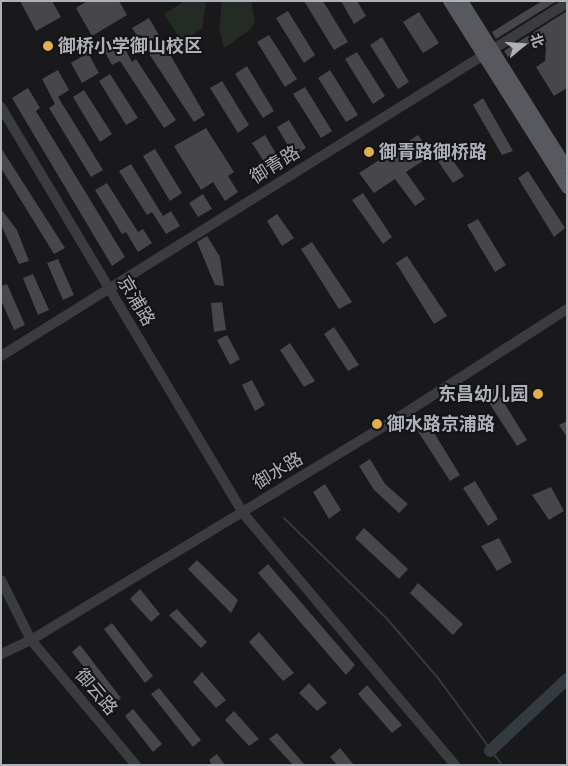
<!DOCTYPE html>
<meta charset="utf-8">
<style>
body{margin:0}
#map{position:relative;width:568px;height:766px;overflow:hidden;background:#19191b;font-family:"Asap Condensed","Noto Sans SC",sans-serif}
div>[style]{position:absolute}
.green>*{inset:0;background:#242b25}
.stream>*{height:2px;margin:-1px;padding:0 1px;transform-origin:1px;border-radius:1px;background:#333a40}
.river>*{height:12px;margin:-6px;padding:0 6px;transform-origin:6px;border-radius:6px;background:#333a40}
.building>*{inset:0;background:#47474b}
.minor>*{height:10px;margin:-5px;padding:0 5px;transform-origin:5px;border-radius:5px;background:#3b3c40}
.major>*{height:12px;margin:-6px;padding:0 6px;transform-origin:6px;border-radius:6px;background:#57595f}
.dots>*{width:14px;height:14px;translate:-50% -50%;box-sizing:border-box;border:2px solid #141416;border-radius:50%}
span{translate:-50% -50%;white-space:nowrap;text-align:center;line-height:1.15;-webkit-text-stroke:4px #141416;paint-order:stroke}
.poi-label{font-size:18px;color:#adb1b9;font-weight:700}
.left{translate:0 -50%;text-align:left}
.right{translate:-100% -50%;text-align:right}
.street-label{font-size:18px;color:#adb1b9}
.frame{position:absolute;inset:0;border:2px solid #adb1b9;pointer-events:none}
.north{position:absolute;left:498px;top:20px;width:50px;height:50px;-webkit-text-stroke:4px #141416;paint-order:stroke;rotate:72deg;font-size:14px;font-weight:700;line-height:20px;text-align:center;color:#adb1b9}
.north::after{content:'';display:block;margin:auto;width:18px;height:22px;background:#adb1b9;clip-path:polygon(50% 0,100% 100%,50% 72%,0 100%)}
</style>
<div id="map">
<div class="green">
<i style="clip-path:polygon(185px 1px,206px 1px,202px 29px,181px 41px,164px 14px)"></i>
<i style="clip-path:polygon(222px 1px,251px 1px,255px 22px,251px 29px,224px 48px,219px 28px)"></i>
</div>
<div class="stream">
<i style="left:284px;top:518px;width:146px;rotate:44.4deg"></i>
<i style="left:388px;top:620px;width:77px;rotate:49.2deg"></i>
<i style="left:438px;top:678px;width:108px;rotate:53.7deg"></i>
</div>
<div class="river">
<i style="left:490px;top:751px;width:105px;rotate:-43.1deg"></i>
</div>
<div class="building">
<i style="clip-path:polygon(20px 1px,52px 1px,61px 17px,36px 31px)"></i>
<i style="clip-path:polygon(87px 1px,119px 1px,127px 15px,92px 36px,76px 8px)"></i>
<i style="clip-path:polygon(304px 1px,323px 1px,348px 42px,334px 50px)"></i>
<i style="clip-path:polygon(341px 1px,357px 1px,366px 16px,354px 24px)"></i>
<i style="clip-path:polygon(542px 1px,557px 1px,496px 39px,492px 32px)"></i>
<i style="clip-path:polygon(288px 11px,315px 55px,304px 63px,276px 18px)"></i>
<i style="clip-path:polygon(567px 11px,567px 88px,554px 96px,536px 67px,545px 61px,546px 47px,540px 37px,508px 57px,504px 51px)"></i>
<i style="clip-path:polygon(419px 12px,439px 43px,423px 53px,403px 22px)"></i>
<i style="clip-path:polygon(149px 18px,205px 115px,194px 122px,132px 28px)"></i>
<i style="clip-path:polygon(269px 35px,297px 79px,285px 87px,257px 42px)"></i>
<i style="clip-path:polygon(118px 36px,132px 62px,136px 59px,176px 120px,164px 128px,120px 61px,112px 65px,101px 45px)"></i>
<i style="clip-path:polygon(382px 37px,409px 82px,398px 89px,370px 45px)"></i>
<i style="clip-path:polygon(357px 52px,385px 96px,373px 104px,345px 59px)"></i>
<i style="clip-path:polygon(88px 53px,99px 73px,82px 83px,71px 63px)"></i>
<i style="clip-path:polygon(247px 66px,274px 111px,263px 118px,235px 74px)"></i>
<i style="clip-path:polygon(58px 70px,69px 90px,58px 97px,103px 170px,91px 177px,49px 108px,55px 104px,42px 79px)"></i>
<i style="clip-path:polygon(330px 70px,358px 115px,346px 122px,318px 78px)"></i>
<i style="clip-path:polygon(110px 74px,138px 118px,126px 125px,99px 81px)"></i>
<i style="clip-path:polygon(222px 81px,249px 125px,238px 133px,210px 88px)"></i>
<i style="clip-path:polygon(305px 87px,332px 131px,321px 138px,293px 94px)"></i>
<i style="clip-path:polygon(28px 88px,40px 108px,36px 111px,125px 257px,112px 266px,12px 98px)"></i>
<i style="clip-path:polygon(84px 90px,112px 134px,100px 142px,73px 97px)"></i>
<i style="clip-path:polygon(483px 98px,513px 151px,502px 155px,473px 105px)"></i>
<i style="clip-path:polygon(289px 120px,306px 148px,294px 156px,277px 127px)"></i>
<i style="clip-path:polygon(206px 128px,234px 172px,228px 176px,238px 192px,225px 201px,213px 182px,201px 190px,174px 146px)"></i>
<i style="clip-path:polygon(265px 135px,282px 164px,270px 171px,252px 143px)"></i>
<i style="clip-path:polygon(418px 135px,432px 155px,406px 172px,425px 199px,415px 206px,395px 179px,374px 193px,359px 173px)"></i>
<i style="clip-path:polygon(1px 148px,65px 248px,54px 254px,1px 168px)"></i>
<i style="clip-path:polygon(155px 149px,182px 193px,170px 201px,143px 156px)"></i>
<i style="clip-path:polygon(445px 150px,464px 176px,453px 183px,435px 157px)"></i>
<i style="clip-path:polygon(131px 164px,163px 216px,171px 211px,180px 226px,166px 234px,152px 212px,147px 215px,119px 171px)"></i>
<i style="clip-path:polygon(528px 171px,565px 228px,554px 237px,518px 178px)"></i>
<i style="clip-path:polygon(107px 183px,138px 232px,143px 229px,152px 243px,138px 252px,126px 232px,122px 234px,95px 190px)"></i>
<i style="clip-path:polygon(363px 193px,392px 237px,383px 244px,352px 200px)"></i>
<i style="clip-path:polygon(203px 194px,212px 209px,198px 217px,189px 203px)"></i>
<i style="clip-path:polygon(1px 209px,17px 230px,29px 261px,19px 264px,1px 225px)"></i>
<i style="clip-path:polygon(277px 214px,294px 238px,282px 246px,267px 221px)"></i>
<i style="clip-path:polygon(478px 219px,506px 265px,495px 272px,467px 225px)"></i>
<i style="clip-path:polygon(207px 236px,220px 257px,224px 286px,215px 285px,197px 242px)"></i>
<i style="clip-path:polygon(312px 242px,352px 302px,339px 309px,301px 249px)"></i>
<i style="clip-path:polygon(407px 256px,447px 316px,434px 324px,396px 263px)"></i>
<i style="clip-path:polygon(58px 259px,74px 295px,63px 300px,47px 263px)"></i>
<i style="clip-path:polygon(33px 274px,49px 310px,38px 315px,23px 278px)"></i>
<i style="clip-path:polygon(7px 284px,25px 325px,14px 330px,1px 300px,1px 286px)"></i>
<i style="clip-path:polygon(222px 302px,226px 330px,214px 332px,211px 303px)"></i>
<i style="clip-path:polygon(334px 327px,359px 365px,348px 371px,324px 334px)"></i>
<i style="clip-path:polygon(227px 335px,240px 359px,230px 365px,217px 340px)"></i>
<i style="clip-path:polygon(290px 343px,315px 381px,304px 387px,280px 350px)"></i>
<i style="clip-path:polygon(252px 380px,265px 405px,255px 411px,242px 385px)"></i>
<i style="clip-path:polygon(495px 388px,527px 440px,517px 446px,484px 395px)"></i>
<i style="clip-path:polygon(567px 421px,567px 437px,559px 425px)"></i>
<i style="clip-path:polygon(428px 423px,460px 475px,450px 481px,417px 430px)"></i>
<i style="clip-path:polygon(370px 459px,385px 484px,408px 504px,399px 513px,374px 490px,359px 466px)"></i>
<i style="clip-path:polygon(475px 481px,498px 519px,488px 526px,463px 488px)"></i>
<i style="clip-path:polygon(325px 484px,341px 510px,329px 519px,313px 492px)"></i>
<i style="clip-path:polygon(551px 487px,564px 511px,549px 520px,532px 495px)"></i>
<i style="clip-path:polygon(364px 528px,408px 569px,399px 579px,355px 538px)"></i>
<i style="clip-path:polygon(499px 538px,512px 562px,497px 571px,481px 546px)"></i>
<i style="clip-path:polygon(197px 560px,238px 600px,231px 613px,188px 569px)"></i>
<i style="clip-path:polygon(268px 564px,355px 665px,346px 675px,258px 573px)"></i>
<i style="clip-path:polygon(418px 583px,463px 624px,453px 635px,410px 593px)"></i>
<i style="clip-path:polygon(140px 589px,160px 614px,151px 622px,130px 599px)"></i>
<i style="clip-path:polygon(177px 609px,207px 642px,201px 648px,169px 615px)"></i>
<i style="clip-path:polygon(112px 623px,153px 676px,145px 683px,104px 629px)"></i>
<i style="clip-path:polygon(259px 632px,294px 673px,283px 681px,249px 642px)"></i>
<i style="clip-path:polygon(80px 645px,121px 698px,113px 705px,72px 652px)"></i>
<i style="clip-path:polygon(202px 672px,226px 700px,216px 708px,193px 682px)"></i>
<i style="clip-path:polygon(309px 683px,327px 703px,317px 711px,299px 693px)"></i>
<i style="clip-path:polygon(367px 685px,402px 725px,392px 733px,358px 694px)"></i>
<i style="clip-path:polygon(159px 688px,201px 740px,193px 747px,151px 694px)"></i>
<i style="clip-path:polygon(133px 709px,162px 744px,153px 752px,125px 716px)"></i>
<i style="clip-path:polygon(234px 711px,259px 739px,249px 746px,225px 720px)"></i>
<i style="clip-path:polygon(277px 733px,305px 765px,293px 765px,269px 739px)"></i>
<i style="clip-path:polygon(340px 748px,354px 765px,337px 765px,330px 757px)"></i>
<i style="clip-path:polygon(217px 754px,225px 765px,212px 765px,209px 760px)"></i>
</div>
<div class="minor">
<i style="left:1px;top:107px;width:471px;rotate:59.2deg"></i>
<i style="left:242px;top:512px;width:331px;rotate:49.9deg"></i>
<i style="left:1px;top:356px;width:667px;rotate:-31.95deg"></i>
<i style="left:1px;top:580px;width:67px;rotate:63.4deg"></i>
<i style="left:31px;top:640px;width:163px;rotate:50deg"></i>
<i style="left:1px;top:654px;width:33px;rotate:-25deg"></i>
<i style="left:31px;top:640px;width:430px;rotate:-31.2deg"></i>
<i style="left:399px;top:417px;width:200px;rotate:-32.7deg"></i>
</div>
<div class="major">
<i style="left:449px;top:1px;width:221px;rotate:57.7deg"></i>
<i style="left:462px;top:1px;width:197px;rotate:57.8deg"></i>
</div>
<div class="dots">
<i style="left:48px;top:46px;background:#dfb04d"></i>
<i style="left:369px;top:152px;background:#dfb04d"></i>
<i style="left:538px;top:394px;background:#dfb04d"></i>
<i style="left:377px;top:424px;background:#dfb04d"></i>
</div>
<div class="poi-label">
<span class="left" style="left:58px;top:46px">御桥小学御山校区</span>
<span class="left" style="left:379px;top:152px">御青路御桥路</span>
<span class="right" style="left:528px;top:394px">东昌幼儿园</span>
<span class="left" style="left:387px;top:424px">御水路京浦路</span>
</div>
<div class="street-label">
<span style="left:275px;top:165px;rotate:-32deg">御青路</span>
<span style="left:136px;top:301px;rotate:59deg">京浦路</span>
<span style="left:278px;top:471px;rotate:-31deg">御水路</span>
<span style="left:96px;top:692px;rotate:50deg">御云路</span>
</div>
<div class="frame"></div>
<div class="north">北</div>
</div>
